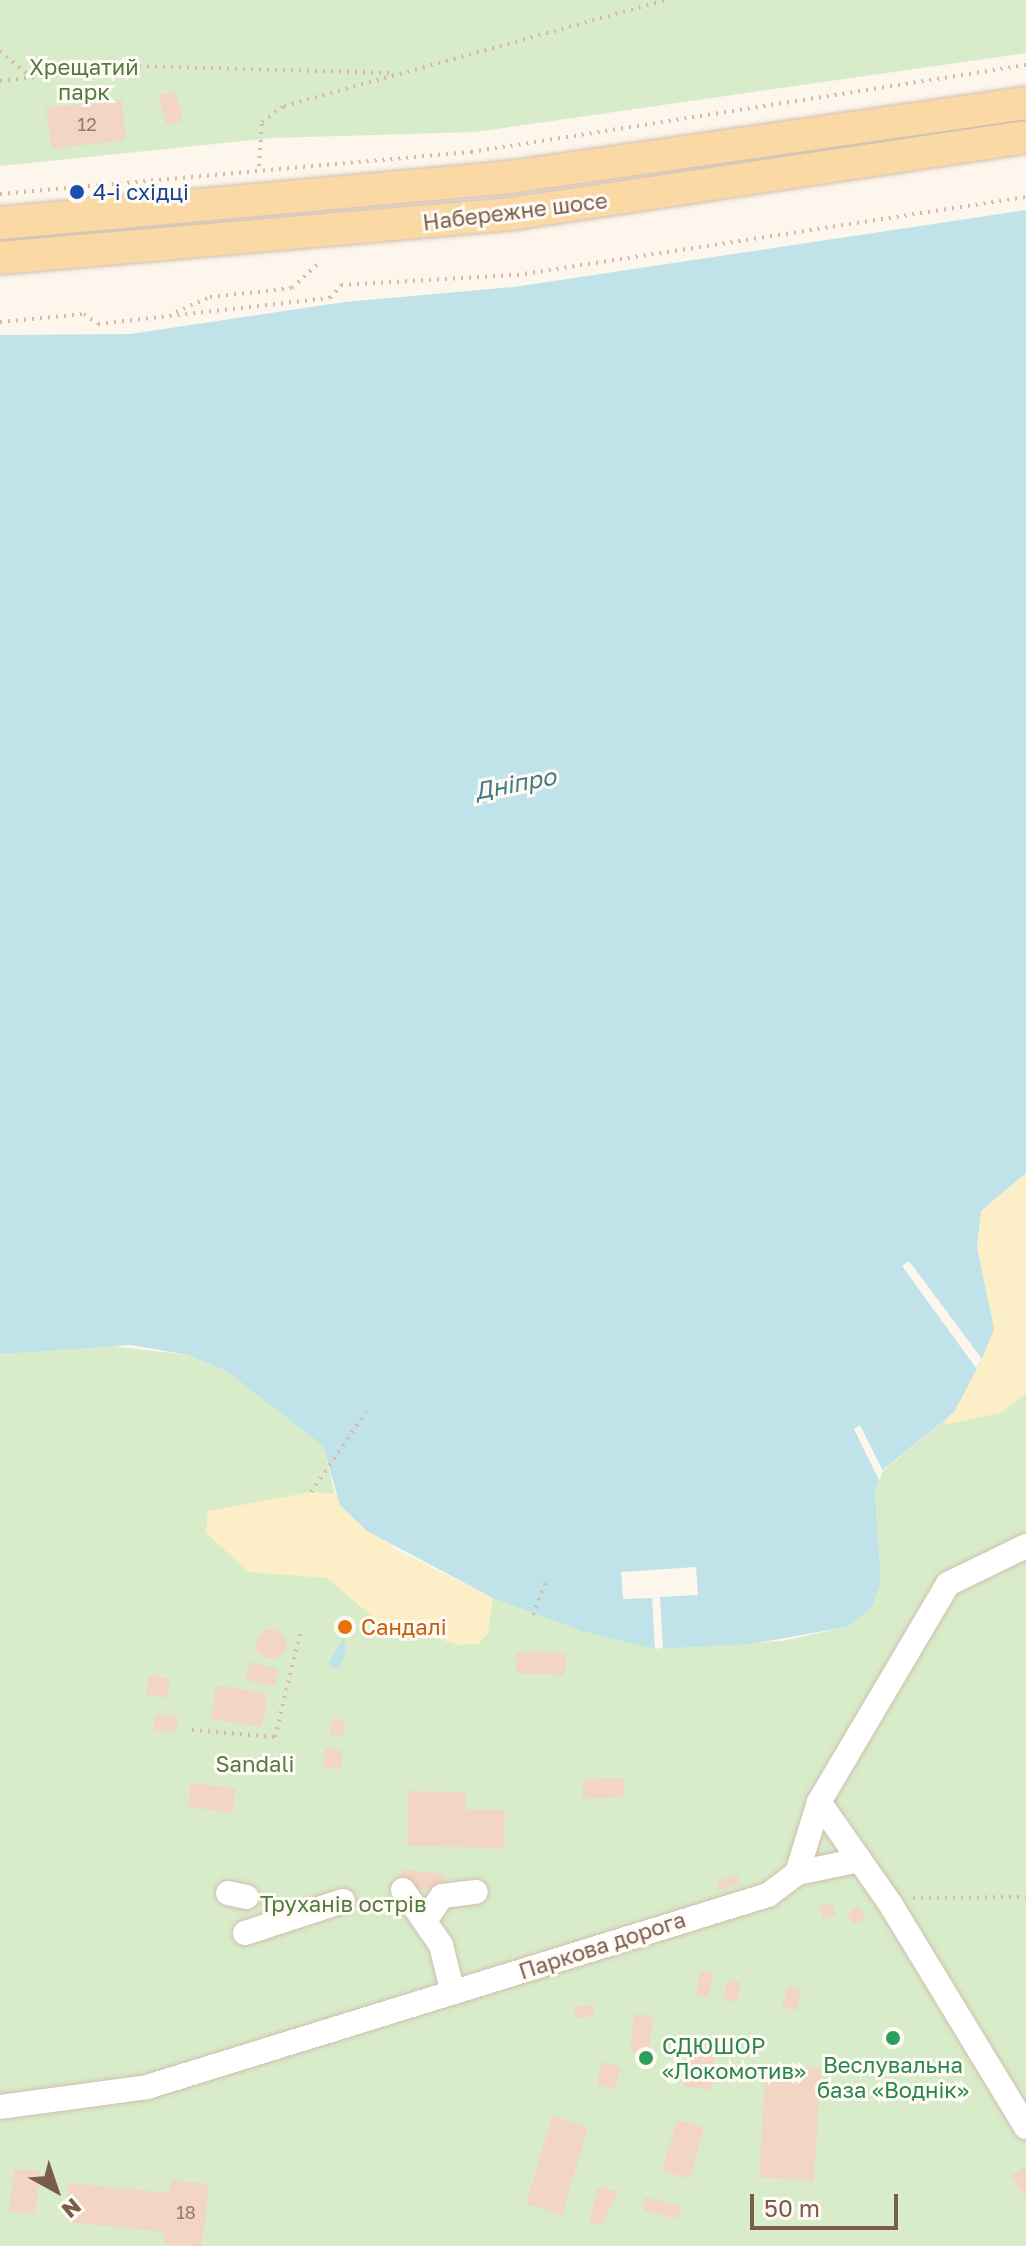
<!DOCTYPE html>
<meta charset="utf-8">
<style>
body{margin:0}
#map{position:relative;width:1026px;height:2246px;overflow:hidden;background:#fdf6ec;font-family:"Golos Text",sans-serif}
div>[style]{position:absolute}
.green>*{inset:0;background:#d8ecc9}
.sand>*{inset:0;background:#fcefc7}
.water>*{inset:0;background:#bfe3e8}
.pier>*{inset:0;background:#fdf6ec}
.building>*{inset:0;background:#f3d5c3}
.round{border-radius:50%}
.path>*{height:4px;margin-top:-2px;transform-origin:0;background:repeating-linear-gradient(90deg,#d9b8a5 0 2px,transparent 0 8px)}
.roads{filter:drop-shadow(0 0 2px #d1beb0) drop-shadow(0 0 2px #d1beb0)}
.minor>*{height:24px;margin:-12px;padding:0 12px;transform-origin:12px;border-radius:12px;background:#fff}
.major>*{height:32px;margin:-16px;padding:0 16px;transform-origin:16px;border-radius:16px;background:#fbd9a5}
.dots>*{width:22px;height:22px;translate:-50% -50%;box-sizing:border-box;border:4px solid #fffaf3;border-radius:50%}
span{translate:-50% -50%;white-space:nowrap;text-align:center;line-height:1.15;-webkit-text-stroke:6px #fffaf3;paint-order:stroke}
.number-label{font-size:18px;color:#987a6a}
.number-label span{-webkit-text-stroke-width:0}
.park-label{font-size:22px;color:#537a41}
.transit-label{font-size:22px;color:#164399}
.left{translate:0 -50%;text-align:left}
.street-label{font-size:22px;color:#7a5c4d}
.food-label{font-size:22px;color:#c56008}
.leisure-label{font-size:22px;color:#27864d}
.water-label{font-size:24px;color:#437c86;font-style:italic}
.north{position:absolute;left:16px;top:2150px;width:80px;height:80px;-webkit-text-stroke:6px #fffaf3;paint-order:stroke;rotate:140deg;font-size:22px;font-weight:700;line-height:32px;text-align:center;color:#7a5c4d}
.north::after{content:'';display:block;margin:auto;width:28px;height:36px;background:#7a5c4d;clip-path:polygon(50% 0,100% 100%,50% 72%,0 100%)}
.scale{position:absolute;left:750px;top:2194px;width:148px;height:36px;box-sizing:border-box;border:4px solid #7a5c4d;border-top:0;padding-left:10px;font-size:24px;line-height:28px;white-space:nowrap;color:#7a5c4d;-webkit-text-stroke:6px #fffaf3;paint-order:stroke}
</style>
<div id="map">
<div class="green">
<i style="clip-path:polygon(0 0,1026px 0,1026px 53px,475px 132px,273px 138px,0 166px)"></i>
<i style="clip-path:polygon(1026px 1173px,1026px 2246px,0 2246px,0 1354px,95px 1344px,188px 1355px,226px 1371px,323px 1446px,335px 1494px,394px 1549px,493px 1598px,655px 1649px,782px 1641px,847px 1627px,872px 1608px,881px 1582px,875px 1491px,883px 1471px,954px 1412px)"></i>
</div>
<div class="sand">
<i style="clip-path:polygon(1026px 1173px,1026px 1394px,1000px 1413px,944px 1425px,994px 1329px,977px 1247px,981px 1211px)"></i>
<i style="clip-path:polygon(311px 1492px,335px 1494px,394px 1549px,493px 1598px,488px 1633px,478px 1644px,459px 1645px,375px 1619px,327px 1578px,249px 1572px,206px 1533px,208px 1511px)"></i>
</div>
<div class="water">
<i style="clip-path:polygon(1026px 210px,1026px 1173px,981px 1211px,977px 1247px,994px 1329px,982px 1359px,954px 1412px,883px 1470px,875px 1491px,881px 1582px,872px 1608px,847px 1627px,750px 1644px,655px 1649px,582px 1631px,493px 1598px,367px 1531px,340px 1505px,323px 1446px,226px 1371px,188px 1355px,131px 1345px,0 1354px,0 335px,130px 334px,345px 302px,514px 287px)"></i>
<i style="clip-path:polygon(344px 1637px,346px 1656px,337px 1670px,328px 1664px)"></i>
</div>
<div class="pier">
<i style="clip-path:polygon(909px 1261px,982px 1359px,976px 1368px,902px 1266px)"></i>
<i style="clip-path:polygon(860px 1425px,883px 1471px,879px 1480px,854px 1429px)"></i>
<i style="clip-path:polygon(696px 1567px,698px 1595px,660px 1597px,663px 1648px,655px 1649px,652px 1598px,623px 1599px,621px 1572px)"></i>
</div>
<div class="building">
<i style="clip-path:polygon(175px 92px,183px 121px,166px 124px,158px 95px)"></i>
<i style="clip-path:polygon(122px 100px,126px 140px,52px 149px,46px 108px)"></i>
<i class="round" style="left:256px;top:1629px;width:30px;height:30px"></i>
<i style="clip-path:polygon(517px 1651px,566px 1653px,565px 1675px,516px 1673px)"></i>
<i style="clip-path:polygon(250px 1662px,278px 1669px,275px 1686px,246px 1680px)"></i>
<i style="clip-path:polygon(149px 1675px,170px 1679px,167px 1698px,146px 1694px)"></i>
<i style="clip-path:polygon(216px 1685px,267px 1694px,262px 1727px,211px 1719px)"></i>
<i style="clip-path:polygon(156px 1714px,178px 1717px,176px 1733px,154px 1730px)"></i>
<i style="clip-path:polygon(332px 1718px,345px 1720px,343px 1736px,330px 1734px)"></i>
<i style="clip-path:polygon(326px 1748px,343px 1751px,340px 1770px,323px 1767px)"></i>
<i style="clip-path:polygon(623px 1778px,624px 1797px,583px 1799px,583px 1779px)"></i>
<i style="clip-path:polygon(190px 1783px,236px 1788px,233px 1813px,188px 1807px)"></i>
<i style="clip-path:polygon(408px 1791px,466px 1792px,466px 1810px,505px 1810px,504px 1848px,407px 1846px)"></i>
<i style="clip-path:polygon(403px 1869px,445px 1875px,443px 1892px,400px 1886px)"></i>
<i style="clip-path:polygon(737px 1875px,739px 1884px,719px 1890px,717px 1881px)"></i>
<i style="clip-path:polygon(833px 1903px,836px 1915px,823px 1919px,819px 1907px)"></i>
<i style="clip-path:polygon(859px 1906px,866px 1918px,853px 1924px,847px 1913px)"></i>
<i style="clip-path:polygon(700px 1971px,713px 1973px,709px 1997px,696px 1995px)"></i>
<i style="clip-path:polygon(727px 1980px,741px 1982px,737px 2002px,723px 1999px)"></i>
<i style="clip-path:polygon(788px 1986px,802px 1991px,796px 2011px,782px 2007px)"></i>
<i style="clip-path:polygon(593px 2005px,594px 2016px,575px 2018px,574px 2007px)"></i>
<i style="clip-path:polygon(634px 2014px,653px 2016px,649px 2053px,630px 2051px)"></i>
<i style="clip-path:polygon(688px 2037px,717px 2041px,711px 2090px,683px 2086px)"></i>
<i style="clip-path:polygon(602px 2062px,621px 2067px,615px 2089px,597px 2085px)"></i>
<i style="clip-path:polygon(766px 2064px,821px 2068px,814px 2181px,759px 2177px)"></i>
<i style="clip-path:polygon(552px 2116px,588px 2127px,562px 2215px,526px 2204px)"></i>
<i style="clip-path:polygon(677px 2120px,704px 2128px,690px 2179px,662px 2171px)"></i>
<i style="clip-path:polygon(1026px 2166px,1026px 2199px,1011px 2176px)"></i>
<i style="clip-path:polygon(14px 2169px,40px 2171px,35px 2214px,9px 2211px)"></i>
<i style="clip-path:polygon(171px 2180px,209px 2184px,202px 2246px,164px 2244px,165px 2232px,66px 2222px,69px 2183px,169px 2193px)"></i>
<i style="clip-path:polygon(598px 2187px,618px 2192px,601px 2225px,589px 2222px)"></i>
<i style="clip-path:polygon(645px 2197px,681px 2206px,677px 2219px,642px 2210px)"></i>
</div>
<div class="path">
<i style="left:0;top:51px;width:40px;rotate:40deg"></i>
<i style="left:0;top:81px;width:132px;rotate:-6.5deg"></i>
<i style="left:131px;top:66px;width:264px;rotate:1.5deg"></i>
<i style="left:259px;top:166px;width:44px;rotate:-86.1deg"></i>
<i style="left:262px;top:122px;width:27px;rotate:-36deg"></i>
<i style="left:284px;top:106px;width:397px;rotate:-15.5deg"></i>
<i style="left:0;top:194px;width:473px;rotate:-5.1deg"></i>
<i style="left:471px;top:152px;width:562px;rotate:-8.91deg"></i>
<i style="left:176px;top:312px;width:37px;rotate:-24deg"></i>
<i style="left:210px;top:297px;width:82px;rotate:-6.3deg"></i>
<i style="left:292px;top:288px;width:34px;rotate:-43deg"></i>
<i style="left:0;top:322px;width:84px;rotate:-5.4deg"></i>
<i style="left:84px;top:314px;width:17px;rotate:36deg"></i>
<i style="left:98px;top:324px;width:233px;rotate:-6.4deg"></i>
<i style="left:330px;top:298px;width:17px;rotate:-50deg"></i>
<i style="left:341px;top:285px;width:176px;rotate:-3.3deg"></i>
<i style="left:517px;top:275px;width:515px;rotate:-8.71deg"></i>
<i style="left:311px;top:1492px;width:97px;rotate:-55.5deg"></i>
<i style="left:533px;top:1615px;width:39px;rotate:-69deg"></i>
<i style="left:192px;top:1730px;width:83px;rotate:4.8deg"></i>
<i style="left:275px;top:1737px;width:106px;rotate:-76.4deg"></i>
<i style="left:913px;top:1898px;width:113px;rotate:-0.5deg"></i>
</div>
<div class="roads">
<div class="minor">
<i style="left:819px;top:1802px;width:126px;rotate:55deg"></i>
<i style="left:891px;top:1905px;width:260px;rotate:58.7deg"></i>
<i style="left:797px;top:1873px;width:64px;rotate:-11.7deg"></i>
<i style="left:403px;top:1890px;width:67px;rotate:55.4deg"></i>
<i style="left:441px;top:1945px;width:49px;rotate:76deg"></i>
<i style="left:228px;top:1893px;width:19px;rotate:12deg"></i>
<i style="left:426px;top:1919px;width:28px;rotate:-55deg"></i>
<i style="left:442px;top:1896px;width:34px;rotate:-7deg"></i>
<i style="left:245px;top:1933px;width:103px;rotate:-18.1deg"></i>
<i style="left:0;top:2107px;width:148px;rotate:-7.7deg"></i>
<i style="left:147px;top:2087px;width:650px;rotate:-17.18deg"></i>
<i style="left:768px;top:1895px;width:36px;rotate:-37deg"></i>
<i style="left:797px;top:1873px;width:74px;rotate:-72.8deg"></i>
<i style="left:819px;top:1802px;width:253px;rotate:-59.4deg"></i>
<i style="left:948px;top:1584px;width:87px;rotate:-26deg"></i>
</div>
<div class="major">
<i style="left:0;top:223px;width:512px;rotate:-5.15deg"></i>
<i style="left:510px;top:177px;width:521px;rotate:-8.16deg"></i>
<i style="left:0;top:258px;width:513px;rotate:-4.92deg"></i>
<i style="left:511px;top:214px;width:521px;rotate:-8.5deg"></i>
</div>
</div>
<div class="dots">
<i style="left:77px;top:192px;background:#1a4fb4"></i>
<i style="left:345px;top:1627px;background:#e8710a"></i>
<i style="left:893px;top:2038px;background:#2e9e5b"></i>
<i style="left:646px;top:2058px;background:#2e9e5b"></i>
</div>
<div class="number-label">
<span style="left:87px;top:124px">12</span>
<span style="left:186px;top:2212px">18</span>
</div>
<div class="park-label">
<span style="left:84px;top:79px">Хрещатий<br>парк</span>
<span style="left:255px;top:1764px">Sandali</span>
<span style="left:343px;top:1904px">Труханів острів</span>
</div>
<div class="transit-label">
<span class="left" style="left:93px;top:192px">4-і східці</span>
</div>
<div class="street-label">
<span style="left:515px;top:211px;rotate:-7deg">Набережне шосе</span>
<span style="left:602px;top:1945px;rotate:-18deg">Паркова дорога</span>
</div>
<div class="food-label">
<span class="left" style="left:361px;top:1627px">Сандалі</span>
</div>
<div class="leisure-label">
<span class="left" style="left:662px;top:2058px">СДЮШОР<br>«Локомотив»</span>
<span style="left:893px;top:2077px">Веслувальна<br>база «Воднік»</span>
</div>
<div class="water-label">
<span style="left:515px;top:783px;rotate:-11deg">Дніпро</span>
</div>
<div class="north">N</div>
<div class="scale">50 m</div>
</div>
